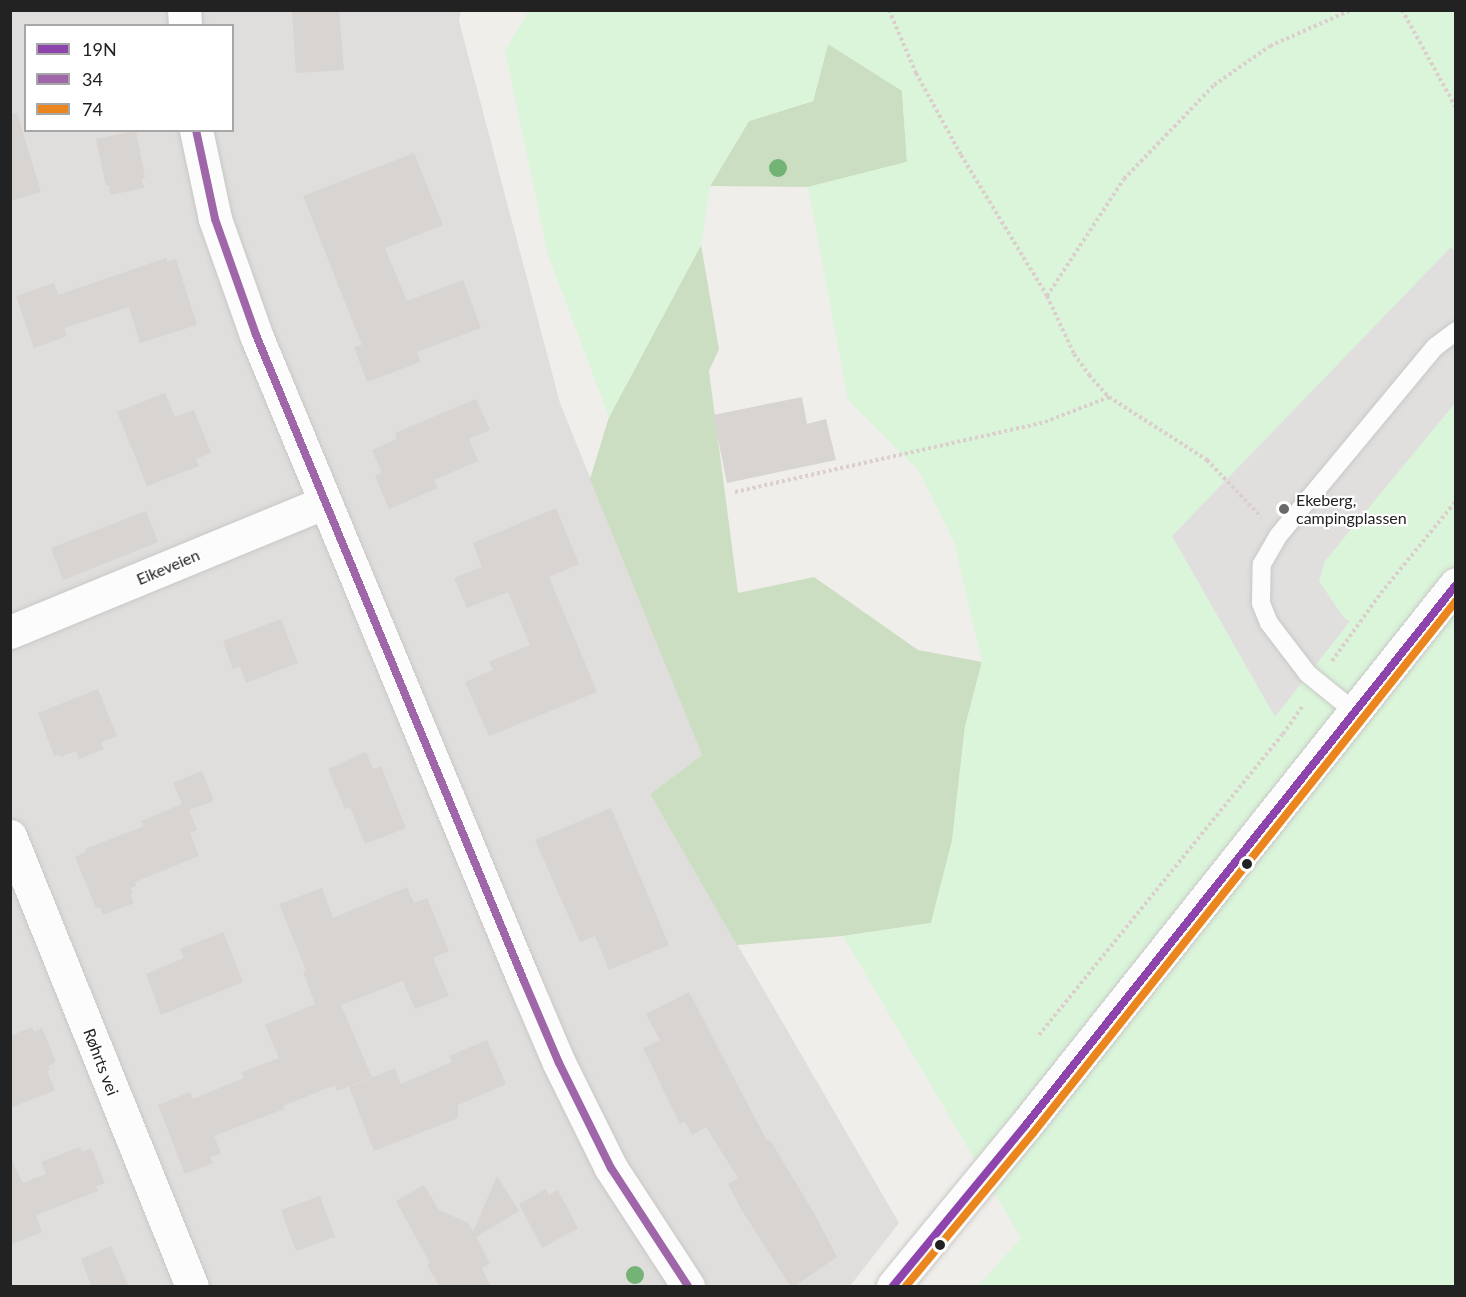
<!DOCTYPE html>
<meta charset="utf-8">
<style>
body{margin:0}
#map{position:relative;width:1466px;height:1297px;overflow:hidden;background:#f0eeeb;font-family:Lato,sans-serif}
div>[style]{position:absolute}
.residential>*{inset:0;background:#dfdedc}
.forest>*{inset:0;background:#cbdec1}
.park>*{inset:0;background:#daf5da}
.parking>*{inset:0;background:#e0dfde}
.building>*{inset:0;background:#d7d4d2}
.path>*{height:4px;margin-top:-2px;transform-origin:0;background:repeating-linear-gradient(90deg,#dccecd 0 3px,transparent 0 6px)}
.roads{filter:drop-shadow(0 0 2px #c9c8c7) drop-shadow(0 0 2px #c9c8c7)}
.service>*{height:18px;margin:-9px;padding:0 9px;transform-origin:9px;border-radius:9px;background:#fdfcfc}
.minor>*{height:33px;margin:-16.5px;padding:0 16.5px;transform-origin:16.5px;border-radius:16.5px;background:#fdfcfc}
.tertiary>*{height:33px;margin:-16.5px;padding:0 16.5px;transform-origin:16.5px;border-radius:16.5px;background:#fdfcfc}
.bus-1>*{height:8px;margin:-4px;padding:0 4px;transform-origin:4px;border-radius:4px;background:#8e44ad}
.bus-2>*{height:8px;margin:-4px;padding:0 4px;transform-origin:4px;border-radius:4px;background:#a066aa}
.bus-3>*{height:8px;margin:-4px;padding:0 4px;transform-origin:4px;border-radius:4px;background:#eb861f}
.trees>*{width:18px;height:18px;margin:-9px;border-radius:50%;background:#73b476}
.dots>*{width:16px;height:16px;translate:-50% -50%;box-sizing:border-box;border:3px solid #fff;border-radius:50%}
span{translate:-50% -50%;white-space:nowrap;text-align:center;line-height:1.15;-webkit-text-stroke:4.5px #fff;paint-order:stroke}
.poi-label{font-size:16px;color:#222}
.left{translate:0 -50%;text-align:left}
.street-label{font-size:16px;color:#222}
.frame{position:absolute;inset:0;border:12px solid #222;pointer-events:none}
.legend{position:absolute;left:24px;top:24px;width:210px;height:108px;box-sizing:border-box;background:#fff;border:2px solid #a7a7a7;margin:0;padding:8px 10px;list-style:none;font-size:18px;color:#222}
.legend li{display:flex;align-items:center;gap:12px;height:30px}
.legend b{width:30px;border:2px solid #a7a7a7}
</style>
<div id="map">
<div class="residential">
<i style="clip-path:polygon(evenodd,10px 11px,461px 11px,459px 21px,560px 403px,702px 755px,650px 794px,899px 1223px,850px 1286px,11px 1286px,10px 11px,26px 26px,232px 26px,232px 130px,26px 130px,26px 26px)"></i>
</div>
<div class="forest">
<i style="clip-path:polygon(828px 44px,902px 90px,907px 162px,808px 187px,710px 186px,749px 121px,813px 101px)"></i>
<i style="clip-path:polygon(701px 245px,719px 349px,709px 371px,738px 593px,814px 577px,918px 650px,982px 662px,965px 727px,952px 841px,931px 923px,843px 936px,737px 945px,650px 794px,702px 755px,590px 479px,609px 417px)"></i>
</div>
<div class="park">
<i style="clip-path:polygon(529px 10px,1455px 11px,1455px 1286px,978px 1286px,1021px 1238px,843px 936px,931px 923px,952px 841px,965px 727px,982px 662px,954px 542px,918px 470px,848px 400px,808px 187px,907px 162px,902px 91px,828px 44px,813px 101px,749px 121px,710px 186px,701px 245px,609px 417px,548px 255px,505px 51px)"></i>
</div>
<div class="parking">
<i style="clip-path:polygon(1451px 247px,1455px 251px,1455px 403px,1325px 561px,1319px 581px,1344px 618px,1350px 621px,1275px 717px,1172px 536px)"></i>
</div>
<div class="building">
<i style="clip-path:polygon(292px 10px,339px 10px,344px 70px,296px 73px)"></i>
<i style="clip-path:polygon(17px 113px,41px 192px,10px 201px,10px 114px)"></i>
<i style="clip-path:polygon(136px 131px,145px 178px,142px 179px,144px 188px,110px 195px,109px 185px,106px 186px,96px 139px)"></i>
<i style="clip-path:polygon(414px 153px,443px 225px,385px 248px,407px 301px,463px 280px,481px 328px,417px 352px,420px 362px,367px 382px,354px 347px,362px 345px,303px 196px)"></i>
<i style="clip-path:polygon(166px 258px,167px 262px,176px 259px,197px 325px,140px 343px,129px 307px,64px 328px,67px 336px,34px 348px,16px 296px,54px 283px,58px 295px)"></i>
<i style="clip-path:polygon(165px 393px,175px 417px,194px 410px,211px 453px,196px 459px,199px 466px,147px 486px,117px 412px)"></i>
<i style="clip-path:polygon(802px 397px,807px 424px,826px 419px,836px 460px,727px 483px,713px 415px)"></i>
<i style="clip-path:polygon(476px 399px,490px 430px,469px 439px,478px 461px,434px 480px,438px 488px,389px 509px,375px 476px,382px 473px,372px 450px,397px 439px,395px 433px)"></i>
<i style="clip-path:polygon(556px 508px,579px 564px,549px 577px,597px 692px,489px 736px,465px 682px,493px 670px,489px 662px,530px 645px,508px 592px,467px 608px,454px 578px,482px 567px,473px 543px)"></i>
<i style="clip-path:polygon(146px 511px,158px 542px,63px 580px,51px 548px)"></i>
<i style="clip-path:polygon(281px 619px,298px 663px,246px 683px,240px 667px,233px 669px,223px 641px)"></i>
<i style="clip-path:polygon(98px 689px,117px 736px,101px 742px,104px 749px,79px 759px,76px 751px,60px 757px,59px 754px,54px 756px,38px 713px)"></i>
<i style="clip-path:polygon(366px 752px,373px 769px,381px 766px,406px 828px,365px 844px,350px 807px,345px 809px,328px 769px)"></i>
<i style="clip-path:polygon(202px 771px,214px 801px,189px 810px,197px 830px,190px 833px,199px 856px,135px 882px,136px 886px,131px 888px,133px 893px,130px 894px,134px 903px,103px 915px,100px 907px,96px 908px,75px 857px,86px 852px,85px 849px,144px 826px,141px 821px,182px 804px,173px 783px)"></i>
<i style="clip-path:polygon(611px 808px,669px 945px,609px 970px,595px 936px,580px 942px,535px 840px)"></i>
<i style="clip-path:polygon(407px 887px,414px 903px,427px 898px,449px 951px,433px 958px,449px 996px,415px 1009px,403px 981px,341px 1005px,372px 1077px,337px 1091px,335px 1085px,283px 1106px,284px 1109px,214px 1136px,221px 1153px,210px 1157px,213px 1163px,185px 1174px,158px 1105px,190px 1092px,193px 1099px,244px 1078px,242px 1072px,279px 1058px,265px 1025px,315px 1004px,303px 972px,306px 970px,279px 904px,322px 888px,333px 918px)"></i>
<i style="clip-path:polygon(223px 932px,243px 982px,161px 1015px,146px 974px,184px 958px,180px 949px)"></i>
<i style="clip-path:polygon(689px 992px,767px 1141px,770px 1140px,814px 1213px,837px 1257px,793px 1287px,791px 1287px,741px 1209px,728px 1184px,738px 1178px,706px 1127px,692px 1135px,685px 1121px,680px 1124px,643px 1048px,660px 1040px,646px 1014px)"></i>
<i style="clip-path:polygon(32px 1027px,34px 1032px,42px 1028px,56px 1062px,48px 1066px,50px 1070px,47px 1071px,55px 1090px,10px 1108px,10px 1036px)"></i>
<i style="clip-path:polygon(487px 1040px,506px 1084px,458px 1105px,458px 1118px,374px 1151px,349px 1087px,395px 1068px,401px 1084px,452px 1062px,449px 1056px)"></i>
<i style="clip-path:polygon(80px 1147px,82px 1152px,91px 1148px,105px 1183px,96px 1186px,98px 1191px,36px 1215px,42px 1232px,10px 1245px,10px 1157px,23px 1183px,46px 1174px,41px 1162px)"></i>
<i style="clip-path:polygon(497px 1176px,519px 1211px,476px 1237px,490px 1263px,482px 1268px,491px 1287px,440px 1287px,427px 1265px,430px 1263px,396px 1201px,424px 1185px,439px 1210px,468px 1223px,473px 1232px)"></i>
<i style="clip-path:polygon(546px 1189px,549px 1195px,558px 1190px,578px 1228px,542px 1248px,519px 1204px)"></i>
<i style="clip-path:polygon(320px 1196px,335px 1237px,296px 1251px,281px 1210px)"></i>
<i style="clip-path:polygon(111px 1246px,129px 1287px,92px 1287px,81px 1259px)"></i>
</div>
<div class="path">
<i style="left:889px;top:10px;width:69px;rotate:66.8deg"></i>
<i style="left:916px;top:73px;width:94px;rotate:61.2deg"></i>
<i style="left:961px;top:155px;width:165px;rotate:58.6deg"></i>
<i style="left:1047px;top:296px;width:64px;rotate:65deg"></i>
<i style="left:1074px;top:354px;width:26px;rotate:54deg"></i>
<i style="left:1089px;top:375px;width:30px;rotate:48deg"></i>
<i style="left:1109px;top:397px;width:117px;rotate:32.7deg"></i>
<i style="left:1207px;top:460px;width:79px;rotate:46.5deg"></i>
<i style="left:1402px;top:10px;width:112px;rotate:61.1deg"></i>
<i style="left:1047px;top:296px;width:140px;rotate:-56.7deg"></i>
<i style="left:1124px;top:179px;width:130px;rotate:-46.2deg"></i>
<i style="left:1214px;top:85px;width:68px;rotate:-34.9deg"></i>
<i style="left:1270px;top:46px;width:89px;rotate:-24deg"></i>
<i style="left:735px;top:492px;width:318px;rotate:-12.7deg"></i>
<i style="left:1045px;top:422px;width:69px;rotate:-21.3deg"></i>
<i style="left:1332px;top:661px;width:84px;rotate:-54.2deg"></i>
<i style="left:1381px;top:593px;width:119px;rotate:-50.8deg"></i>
<i style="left:1039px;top:1035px;width:387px;rotate:-51deg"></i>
<i style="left:1283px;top:734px;width:35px;rotate:-55deg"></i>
</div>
<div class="roads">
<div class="service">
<i style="left:1355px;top:712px;width:60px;rotate:-141deg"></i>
<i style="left:1308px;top:674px;width:64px;rotate:-127.4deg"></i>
<i style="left:1269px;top:623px;width:22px;rotate:-112deg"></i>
<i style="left:1261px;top:603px;width:39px;rotate:-89deg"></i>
<i style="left:1262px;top:564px;width:32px;rotate:-60deg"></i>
<i style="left:1278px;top:536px;width:246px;rotate:-50.3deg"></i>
<i style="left:1435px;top:347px;width:26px;rotate:-37deg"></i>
</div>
<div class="minor">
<i style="left:10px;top:632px;width:341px;rotate:-22.4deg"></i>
<i style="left:10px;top:836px;width:485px;rotate:68deg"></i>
</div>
<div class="tertiary">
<i style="left:184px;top:10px;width:16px;rotate:86deg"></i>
<i style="left:196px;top:130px;width:91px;rotate:77.9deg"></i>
<i style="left:215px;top:219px;width:123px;rotate:70.5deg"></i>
<i style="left:256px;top:335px;width:699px;rotate:67.47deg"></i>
<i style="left:524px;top:981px;width:89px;rotate:66.9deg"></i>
<i style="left:559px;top:1063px;width:117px;rotate:63.7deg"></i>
<i style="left:611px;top:1168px;width:141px;rotate:56.9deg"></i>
<i style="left:893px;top:1286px;width:207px;rotate:-50.5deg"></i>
<i style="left:1025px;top:1126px;width:692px;rotate:-51.51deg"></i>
</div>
</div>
<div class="bus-1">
<i style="left:893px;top:1286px;width:207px;rotate:-50.5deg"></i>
<i style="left:1025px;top:1126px;width:692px;rotate:-51.46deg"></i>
</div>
<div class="bus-2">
<i style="left:196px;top:130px;width:91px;rotate:77.9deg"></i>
<i style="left:215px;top:219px;width:123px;rotate:70.5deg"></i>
<i style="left:256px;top:335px;width:699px;rotate:67.47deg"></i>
<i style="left:524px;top:981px;width:89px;rotate:66.9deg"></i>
<i style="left:559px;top:1063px;width:117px;rotate:63.7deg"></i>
<i style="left:611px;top:1168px;width:141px;rotate:56.9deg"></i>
</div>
<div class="bus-3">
<i style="left:906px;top:1286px;width:199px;rotate:-50.3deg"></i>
<i style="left:1033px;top:1133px;width:680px;rotate:-51.51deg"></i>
</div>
<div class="trees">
<i style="left:778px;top:168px"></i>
<i style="left:635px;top:1275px"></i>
</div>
<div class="dots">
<i style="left:1284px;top:509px;background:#6a6968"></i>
<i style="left:1247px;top:864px;background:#222"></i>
<i style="left:940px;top:1245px;background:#222"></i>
</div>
<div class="poi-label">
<span class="left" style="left:1296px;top:509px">Ekeberg,<br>campingplassen</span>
</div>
<div class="street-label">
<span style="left:168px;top:567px;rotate:-23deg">Eikeveien</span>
<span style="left:101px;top:1062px;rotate:69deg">Røhrts vei</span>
</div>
<div class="frame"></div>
<ul class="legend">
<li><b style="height:8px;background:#8e44ad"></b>19N</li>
<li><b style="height:8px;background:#a066aa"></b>34</li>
<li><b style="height:8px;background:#eb861f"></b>74</li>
</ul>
</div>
